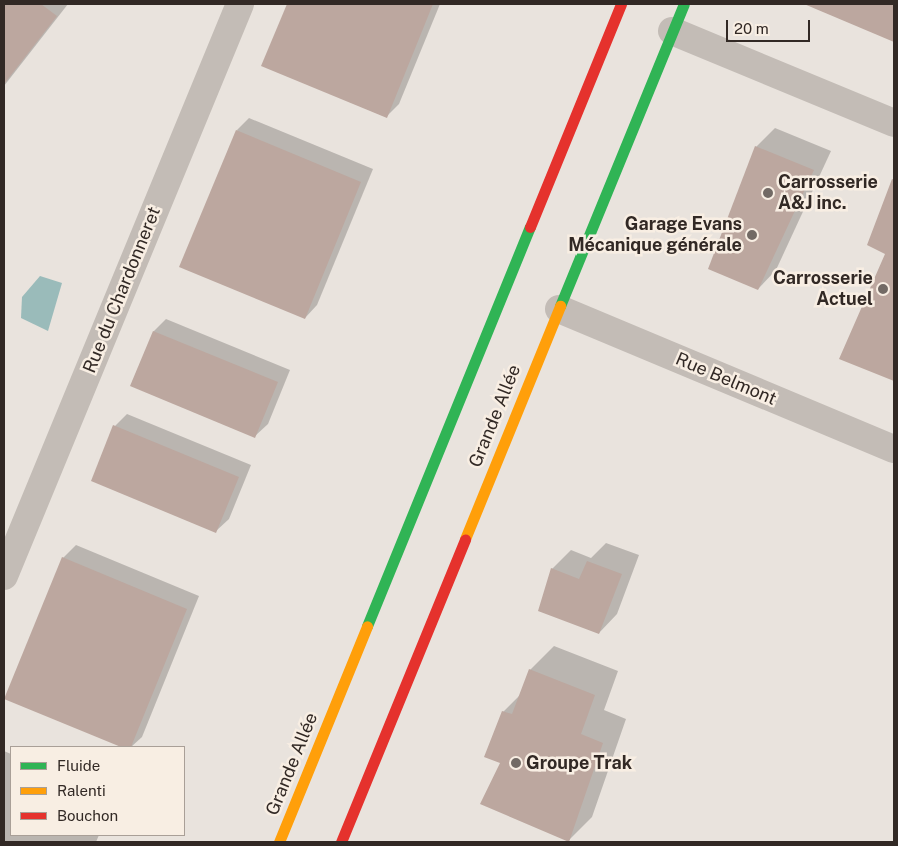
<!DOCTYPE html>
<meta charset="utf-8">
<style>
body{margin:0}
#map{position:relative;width:898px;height:846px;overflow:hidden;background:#e9e3dd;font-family:"Public Sans",sans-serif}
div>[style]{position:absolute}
.water>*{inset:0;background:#9abbba}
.shadow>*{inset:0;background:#0003}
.building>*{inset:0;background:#bca79f}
.street>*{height:28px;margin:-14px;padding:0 14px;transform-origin:14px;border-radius:14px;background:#c3bcb6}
.fast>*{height:11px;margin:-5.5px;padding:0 5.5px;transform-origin:5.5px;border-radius:5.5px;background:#30b455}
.slow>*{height:11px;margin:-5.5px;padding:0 5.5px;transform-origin:5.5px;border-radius:5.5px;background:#ff9f0a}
.jam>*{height:11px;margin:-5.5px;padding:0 5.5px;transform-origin:5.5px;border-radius:5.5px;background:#e5322d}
.dots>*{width:14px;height:14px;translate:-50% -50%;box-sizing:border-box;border:2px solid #f8eee3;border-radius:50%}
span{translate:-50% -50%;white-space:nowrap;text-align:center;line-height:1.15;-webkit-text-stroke:5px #f8eee3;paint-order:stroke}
.poi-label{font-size:18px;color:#322925;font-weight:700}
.left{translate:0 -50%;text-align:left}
.right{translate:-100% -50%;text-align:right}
.street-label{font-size:18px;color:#322925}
.frame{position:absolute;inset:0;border:5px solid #322925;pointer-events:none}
.legend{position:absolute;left:10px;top:746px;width:175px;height:90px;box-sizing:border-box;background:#f8eee3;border:1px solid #a99f97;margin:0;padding:6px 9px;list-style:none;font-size:15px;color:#322925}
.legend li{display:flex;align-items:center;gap:10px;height:25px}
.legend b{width:25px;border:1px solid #a99f97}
.scale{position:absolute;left:726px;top:20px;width:84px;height:22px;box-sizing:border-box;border:2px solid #322925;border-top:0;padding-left:6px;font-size:15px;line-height:18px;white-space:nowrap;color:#322925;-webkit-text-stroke:4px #f8eee3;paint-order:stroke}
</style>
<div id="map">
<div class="water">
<i style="clip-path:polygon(40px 276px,62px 283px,48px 331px,21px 318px,22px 297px)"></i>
</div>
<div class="shadow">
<i style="clip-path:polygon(4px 4px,68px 4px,4px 86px)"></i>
<i style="clip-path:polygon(288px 4px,440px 4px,399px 104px,386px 117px,263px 65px)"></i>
<i style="clip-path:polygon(894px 4px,894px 41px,808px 5px,808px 4px)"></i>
<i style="clip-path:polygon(249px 118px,373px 169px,317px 305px,305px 318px,237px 130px)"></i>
<i style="clip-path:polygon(775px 128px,831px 151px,776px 270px,758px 289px,756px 147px)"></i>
<i style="clip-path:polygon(894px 176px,894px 380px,841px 359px,887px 253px,869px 245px)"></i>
<i style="clip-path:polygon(166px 319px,290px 370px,268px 424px,255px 436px,131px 385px,154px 331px)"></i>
<i style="clip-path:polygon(127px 414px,251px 465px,229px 519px,216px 531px,115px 426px)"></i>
<i style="clip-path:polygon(606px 543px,639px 555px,617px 614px,599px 633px,540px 611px,552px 569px,571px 550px,591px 558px)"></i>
<i style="clip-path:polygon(76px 545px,199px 596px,142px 737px,131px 747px,6px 698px,63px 558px)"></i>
<i style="clip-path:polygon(554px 646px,618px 671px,604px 710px,626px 719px,592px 817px,569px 840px,501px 762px,503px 712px,521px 694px,530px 670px)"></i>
<i style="clip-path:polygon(4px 751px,11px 754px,11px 835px,99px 835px,96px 842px,4px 842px)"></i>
</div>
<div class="building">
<i style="clip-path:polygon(4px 4px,41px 4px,57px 16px,4px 84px)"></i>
<i style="clip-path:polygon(287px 4px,433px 4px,387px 118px,261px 66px)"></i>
<i style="clip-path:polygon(804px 4px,894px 4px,894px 42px)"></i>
<i style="clip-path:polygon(236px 130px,361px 182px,305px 319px,179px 267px)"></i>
<i style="clip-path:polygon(755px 146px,814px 170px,758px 290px,708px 269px)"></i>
<i style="clip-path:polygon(892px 179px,894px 180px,894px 381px,839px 359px,885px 254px,867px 245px)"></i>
<i style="clip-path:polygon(153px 331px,278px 382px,255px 438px,130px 386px)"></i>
<i style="clip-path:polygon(113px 425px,239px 477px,216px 533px,91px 481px)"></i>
<i style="clip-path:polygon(62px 557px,187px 609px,131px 747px,121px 747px,4px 699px)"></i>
<i style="clip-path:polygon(587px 561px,622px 574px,599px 634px,538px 611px,551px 568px,579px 579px)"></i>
<i style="clip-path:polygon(529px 669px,595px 695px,581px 734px,603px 743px,569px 842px,480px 804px,500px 763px,484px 757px,502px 711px,512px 714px)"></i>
</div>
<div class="street">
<i style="left:672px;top:31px;width:240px;rotate:22.5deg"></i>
<i style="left:559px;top:309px;width:363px;rotate:22.7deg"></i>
<i style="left:4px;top:576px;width:619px;rotate:-67.58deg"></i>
</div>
<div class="fast">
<i style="left:560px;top:306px;width:326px;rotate:-67.7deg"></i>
<i style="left:367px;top:626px;width:431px;rotate:-67.8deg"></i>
</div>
<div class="slow">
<i style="left:465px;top:539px;width:252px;rotate:-67.8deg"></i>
<i style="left:279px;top:842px;width:233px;rotate:-67.8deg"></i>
</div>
<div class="jam">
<i style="left:530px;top:227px;width:241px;rotate:-67.8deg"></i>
<i style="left:341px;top:842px;width:327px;rotate:-67.7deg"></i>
</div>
<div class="dots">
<i style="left:768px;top:193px;background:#726a65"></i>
<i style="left:752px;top:235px;background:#726a65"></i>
<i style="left:883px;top:289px;background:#726a65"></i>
<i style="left:516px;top:763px;background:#726a65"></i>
</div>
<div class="poi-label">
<span class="left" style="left:778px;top:193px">Carrosserie<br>A&amp;J inc.</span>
<span class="right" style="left:742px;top:235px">Garage Evans<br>Mécanique générale</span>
<span class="right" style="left:873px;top:289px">Carrosserie<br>Actuel</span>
<span class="left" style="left:526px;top:763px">Groupe Trak</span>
</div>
<div class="street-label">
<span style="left:122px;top:290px;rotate:-68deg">Rue du Chardonneret</span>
<span style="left:726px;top:379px;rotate:23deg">Rue Belmont</span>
<span style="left:495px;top:416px;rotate:-68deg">Grande Allée</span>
<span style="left:292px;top:764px;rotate:-68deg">Grande Allée</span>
</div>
<div class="frame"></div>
<ul class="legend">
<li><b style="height:6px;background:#30b455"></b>Fluide</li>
<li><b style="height:6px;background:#ff9f0a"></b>Ralenti</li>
<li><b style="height:6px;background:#e5322d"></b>Bouchon</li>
</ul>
<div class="scale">20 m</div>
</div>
